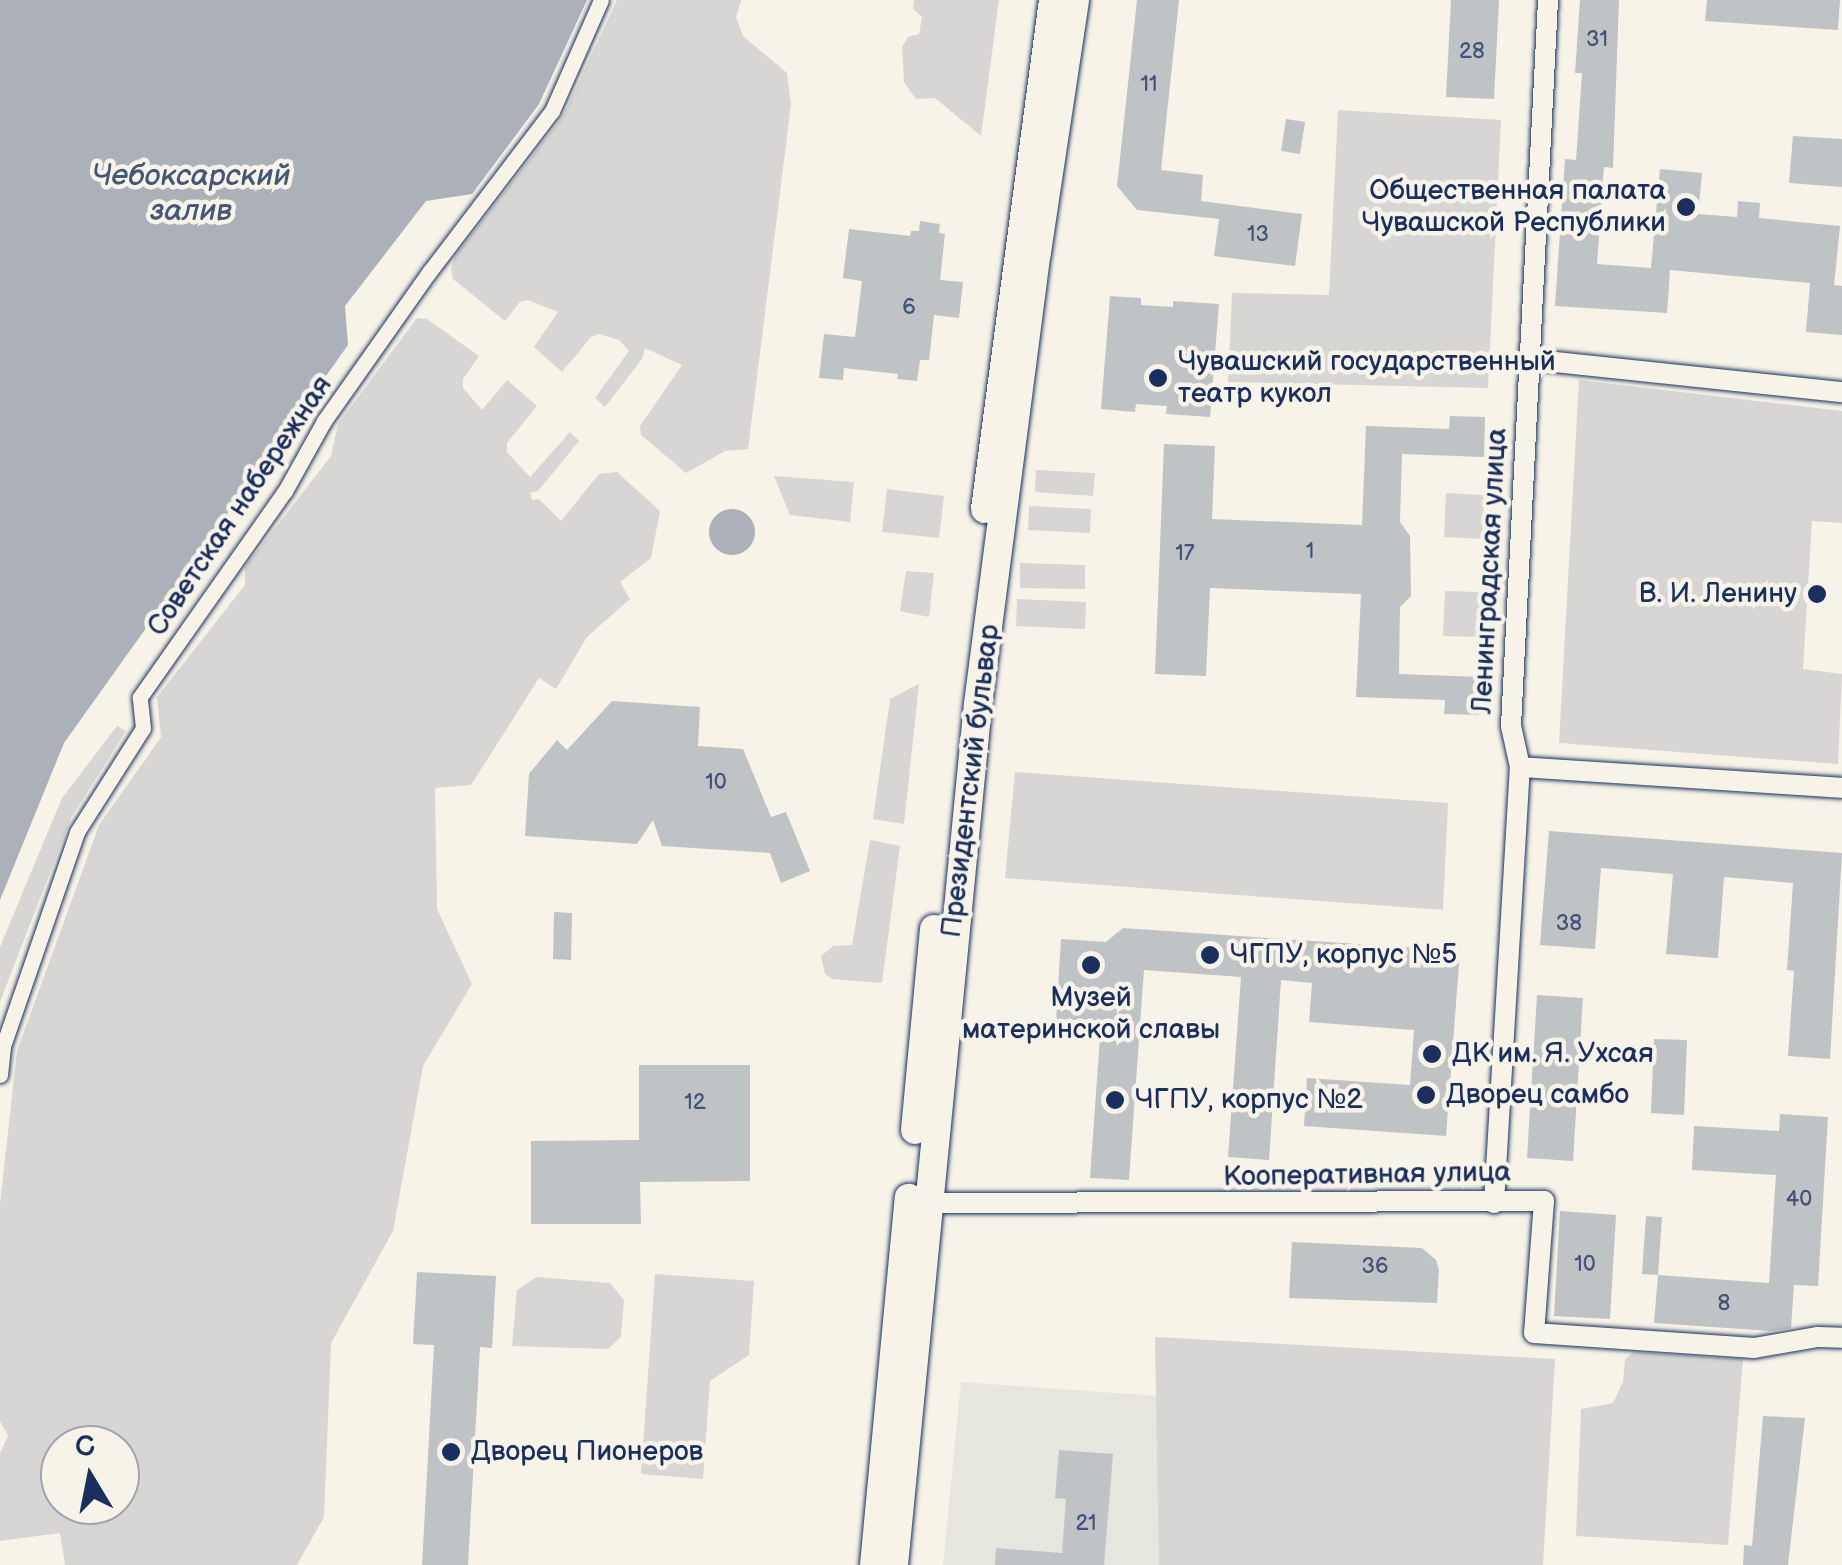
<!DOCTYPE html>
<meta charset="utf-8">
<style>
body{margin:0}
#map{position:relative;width:1842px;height:1565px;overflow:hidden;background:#f7f3e8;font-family:"Balsamiq Sans",sans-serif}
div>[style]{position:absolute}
.built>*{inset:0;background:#e6e5de}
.green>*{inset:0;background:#d7d6d4}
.water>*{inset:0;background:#acb0b9}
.round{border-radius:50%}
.building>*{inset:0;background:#c0c3c5}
.roads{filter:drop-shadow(0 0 2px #1b2f5e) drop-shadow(0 0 2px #1b2f5e)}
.pedestrian>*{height:15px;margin:-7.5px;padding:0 7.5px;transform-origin:7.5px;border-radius:7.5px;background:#f7f3e8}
.minor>*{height:20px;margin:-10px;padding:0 10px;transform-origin:10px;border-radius:10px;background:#f7f3e8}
.secondary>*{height:28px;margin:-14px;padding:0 14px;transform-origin:14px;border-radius:14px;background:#f7f3e8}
.dots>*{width:28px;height:28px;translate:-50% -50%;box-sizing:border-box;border:5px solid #f7f3e8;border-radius:50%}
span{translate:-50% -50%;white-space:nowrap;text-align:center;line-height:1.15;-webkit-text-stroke:9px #f7f3e8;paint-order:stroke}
.number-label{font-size:22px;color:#445478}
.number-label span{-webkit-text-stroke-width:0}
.poi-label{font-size:28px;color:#1b2f5e}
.right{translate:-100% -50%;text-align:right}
.left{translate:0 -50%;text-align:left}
.street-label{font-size:28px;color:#1b2f5e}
.water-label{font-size:30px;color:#465679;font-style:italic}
.north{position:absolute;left:40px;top:1425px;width:100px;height:100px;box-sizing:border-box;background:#f7f3e8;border:2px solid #9fa5b1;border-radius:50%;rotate:350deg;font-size:28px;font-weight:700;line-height:40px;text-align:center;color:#1b2f5e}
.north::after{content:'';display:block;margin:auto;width:35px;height:45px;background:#1b2f5e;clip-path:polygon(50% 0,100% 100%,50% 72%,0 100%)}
</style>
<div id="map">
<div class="built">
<i style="clip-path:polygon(961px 1382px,1158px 1396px,1159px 1565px,943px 1565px)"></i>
</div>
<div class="green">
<i style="clip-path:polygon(617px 0,741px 0,736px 18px,743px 36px,787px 73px,791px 104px,748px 449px,725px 451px,686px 473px,641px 435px,640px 426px,682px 365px,645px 348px,642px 359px,605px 407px,595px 398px,629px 351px,619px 340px,599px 334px,591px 337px,562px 372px,534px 347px,558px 312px,528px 300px,520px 302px,505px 321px,453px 279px,451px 269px,455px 256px,563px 116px)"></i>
<i style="clip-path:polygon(914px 0,999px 0,981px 136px,935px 98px,916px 99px,904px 82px,902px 47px,908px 37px,919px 34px,922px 17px,913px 9px)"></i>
<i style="clip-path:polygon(1338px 110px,1501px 120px,1488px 388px,1228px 382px,1232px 293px,1329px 295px)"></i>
<i style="clip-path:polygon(evenodd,417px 318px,427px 319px,479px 356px,463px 379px,463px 388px,482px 410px,507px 380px,537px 406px,507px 443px,507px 452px,530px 477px,570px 432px,579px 441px,538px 491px,530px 493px,532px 500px,539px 499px,561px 521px,599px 474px,617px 472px,660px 511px,651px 558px,620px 582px,630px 599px,587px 637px,556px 689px,539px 678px,471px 785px,435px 788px,437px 909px,472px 984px,423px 1066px,393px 1231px,331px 1343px,324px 1517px,297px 1565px,65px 1565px,60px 1533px,0 1541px,0 1453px,8px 1436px,0 1421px,0 1204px,17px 1051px,99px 825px,161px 737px,157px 697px,245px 585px,245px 567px,331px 456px,338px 424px,417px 318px,120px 1445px,120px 1505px,60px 1505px,60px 1445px,120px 1445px)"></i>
<i style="clip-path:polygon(1579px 380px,1842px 411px,1842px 523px,1812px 521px,1803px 669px,1842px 674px,1838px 764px,1559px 743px)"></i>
<i style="clip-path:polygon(1036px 470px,1095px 473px,1093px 496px,1035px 492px)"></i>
<i style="clip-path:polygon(774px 476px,854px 482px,850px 522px,790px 515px)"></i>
<i style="clip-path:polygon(887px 489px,944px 496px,939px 538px,882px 532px)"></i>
<i style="clip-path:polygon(1446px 493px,1484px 495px,1483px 539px,1444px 537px)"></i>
<i style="clip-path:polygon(1029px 506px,1091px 509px,1090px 533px,1028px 530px)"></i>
<i style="clip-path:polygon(1020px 563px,1085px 565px,1085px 589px,1020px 588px)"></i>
<i style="clip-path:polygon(906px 571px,934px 573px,929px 617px,900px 611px)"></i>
<i style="clip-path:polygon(1445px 591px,1482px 592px,1481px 637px,1443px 636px)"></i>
<i style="clip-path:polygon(1017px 599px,1086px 602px,1085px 629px,1016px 626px)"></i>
<i style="clip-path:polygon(919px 684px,904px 824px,873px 819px,890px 699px)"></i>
<i style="clip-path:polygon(117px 726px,126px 731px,71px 818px,0 1002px,0 947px,62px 798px)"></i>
<i style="clip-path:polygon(1015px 772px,1448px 803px,1443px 910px,1005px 878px)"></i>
<i style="clip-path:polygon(870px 840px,900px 846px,882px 983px,832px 979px,825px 974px,821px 956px,833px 946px,852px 945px)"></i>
<i style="clip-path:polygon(655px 1274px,754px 1281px,749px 1355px,710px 1381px,703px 1479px,641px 1474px)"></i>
<i style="clip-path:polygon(537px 1277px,610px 1283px,624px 1300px,621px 1337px,608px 1349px,512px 1346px,517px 1290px)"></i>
<i style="clip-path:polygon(1155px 1337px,1555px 1359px,1543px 1565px,1159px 1565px)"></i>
<i style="clip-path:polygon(1634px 1352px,1743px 1359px,1728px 1545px,1576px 1536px,1581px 1409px,1613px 1403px,1623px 1382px,1625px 1359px)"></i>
</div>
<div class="water">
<i style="clip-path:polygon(0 0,587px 0,539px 104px,472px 194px,426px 201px,345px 306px,348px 345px,64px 743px,0 900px)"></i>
<i class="round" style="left:709px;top:509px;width:46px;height:46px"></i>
</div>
<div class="building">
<i style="clip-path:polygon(1137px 0,1179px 0,1161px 170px,1203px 175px,1201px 201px,1302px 214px,1295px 266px,1214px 256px,1219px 219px,1137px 210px,1117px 186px)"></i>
<i style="clip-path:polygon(1451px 0,1499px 0,1494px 99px,1446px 97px)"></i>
<i style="clip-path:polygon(1580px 0,1619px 0,1613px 168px,1604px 167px,1597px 264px,1651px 268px,1660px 169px,1702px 173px,1698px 214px,1737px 217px,1738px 201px,1760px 203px,1759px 218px,1840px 226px,1834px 285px,1842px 286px,1842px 335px,1806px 332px,1810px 283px,1670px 270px,1667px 313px,1555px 306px,1565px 159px,1576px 160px,1582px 73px,1575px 73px)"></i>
<i style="clip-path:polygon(1707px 0,1840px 0,1838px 30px,1705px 21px)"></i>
<i style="clip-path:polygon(1286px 119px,1305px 122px,1300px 154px,1281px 151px)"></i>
<i style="clip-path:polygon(1793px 136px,1842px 139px,1842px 187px,1789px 183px)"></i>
<i style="clip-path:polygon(920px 221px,940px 224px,939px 233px,945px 234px,940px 280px,963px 282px,959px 318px,934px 315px,929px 360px,920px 360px,917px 381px,897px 379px,898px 374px,844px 368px,843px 380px,819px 378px,824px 334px,855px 337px,862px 281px,843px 278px,849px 229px,910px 236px,911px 231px,919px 231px)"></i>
<i style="clip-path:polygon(1110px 296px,1141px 298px,1141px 305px,1173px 307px,1173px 301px,1219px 304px,1210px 417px,1166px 414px,1167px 406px,1136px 404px,1135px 412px,1101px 409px)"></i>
<i style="clip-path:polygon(1450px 416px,1485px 417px,1484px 457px,1402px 454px,1400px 522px,1410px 536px,1411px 596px,1400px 607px,1399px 674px,1480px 677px,1479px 715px,1444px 714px,1445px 700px,1356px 697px,1361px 594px,1210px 588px,1206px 676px,1155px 674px,1164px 444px,1215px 446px,1212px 519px,1362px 525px,1366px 426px,1449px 429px)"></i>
<i style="clip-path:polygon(612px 701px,700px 707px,698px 746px,743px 749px,771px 817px,786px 812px,810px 871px,781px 883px,770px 853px,662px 846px,653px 820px,637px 844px,525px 836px,529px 774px,557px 740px,567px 750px)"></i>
<i style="clip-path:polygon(1549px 831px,1842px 853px,1830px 1059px,1788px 1056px,1794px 971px,1787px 970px,1793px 883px,1724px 877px,1718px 958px,1666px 954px,1673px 874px,1601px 868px,1595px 949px,1540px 945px)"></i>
<i style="clip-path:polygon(554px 912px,572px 913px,571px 960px,553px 959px)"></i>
<i style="clip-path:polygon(1123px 928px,1460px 951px,1446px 1136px,1304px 1126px,1307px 1078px,1410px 1085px,1414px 1030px,1309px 1022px,1312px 983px,1281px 980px,1269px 1160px,1228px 1157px,1241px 977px,1144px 970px,1129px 1180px,1090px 1178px,1101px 1022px,1056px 1019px,1061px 939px,1106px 942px)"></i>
<i style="clip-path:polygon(1537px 995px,1583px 998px,1573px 1161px,1527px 1158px)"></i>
<i style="clip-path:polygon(1654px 1039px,1687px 1040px,1684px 1115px,1651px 1113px)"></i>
<i style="clip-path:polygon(639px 1065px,750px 1065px,750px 1181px,640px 1182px,641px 1224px,531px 1224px,531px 1141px,639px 1140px)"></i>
<i style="clip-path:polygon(1780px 1114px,1828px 1117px,1818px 1286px,1794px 1285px,1791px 1328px,1771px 1331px,1654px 1323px,1658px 1275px,1769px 1283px,1776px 1175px,1692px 1170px,1694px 1126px,1779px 1131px)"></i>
<i style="clip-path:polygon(1560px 1211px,1616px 1215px,1610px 1319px,1554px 1316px)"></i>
<i style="clip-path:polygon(1646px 1216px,1662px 1217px,1658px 1275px,1642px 1274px)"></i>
<i style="clip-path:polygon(1292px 1242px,1422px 1248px,1436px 1260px,1439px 1270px,1437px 1303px,1289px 1298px)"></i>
<i style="clip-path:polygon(417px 1272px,496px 1276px,492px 1348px,480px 1347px,468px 1565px,422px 1565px,434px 1345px,413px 1344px)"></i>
<i style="clip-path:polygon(1763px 1416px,1805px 1418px,1788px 1565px,1743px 1565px,1744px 1545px,1752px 1546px)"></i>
<i style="clip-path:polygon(1059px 1450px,1113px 1454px,1104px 1565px,995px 1565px,996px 1548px,1062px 1553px,1066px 1499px,1055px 1498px)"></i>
</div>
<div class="roads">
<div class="pedestrian">
<i style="left:0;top:1075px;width:29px;rotate:-84deg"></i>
<i style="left:3px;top:1046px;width:226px;rotate:-70.9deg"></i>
<i style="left:77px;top:832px;width:123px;rotate:-57.6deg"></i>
<i style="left:143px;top:728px;width:31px;rotate:-96deg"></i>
<i style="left:140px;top:697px;width:252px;rotate:-54.9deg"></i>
<i style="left:285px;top:491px;width:80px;rotate:-60.9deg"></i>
<i style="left:324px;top:421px;width:184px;rotate:-54.8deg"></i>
<i style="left:430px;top:271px;width:201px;rotate:-52.7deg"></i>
<i style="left:552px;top:111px;width:121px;rotate:-66.2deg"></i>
</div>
<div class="minor">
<i style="left:1527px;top:359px;width:317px;rotate:6deg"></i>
<i style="left:1520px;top:767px;width:323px;rotate:3.7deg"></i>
<i style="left:928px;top:1203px;width:616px;rotate:-0.19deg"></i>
<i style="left:1544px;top:1201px;width:132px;rotate:94.3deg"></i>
<i style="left:1534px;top:1333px;width:221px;rotate:3.9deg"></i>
<i style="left:1754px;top:1348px;width:65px;rotate:-9.8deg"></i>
<i style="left:1818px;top:1337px;width:24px;rotate:2deg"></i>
<i style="left:1494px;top:1203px;width:437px;rotate:-86.6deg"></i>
<i style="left:1520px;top:767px;width:42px;rotate:-102.4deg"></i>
<i style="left:1511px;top:726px;width:727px;rotate:-87.08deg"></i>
</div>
<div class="secondary">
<i style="left:985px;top:509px;width:514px;rotate:-82.39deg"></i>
<i style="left:915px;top:1130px;width:202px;rotate:-84.6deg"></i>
<i style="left:874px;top:1565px;width:369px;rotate:-84.6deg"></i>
<i style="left:894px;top:1565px;width:865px;rotate:-84.43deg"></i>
<i style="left:978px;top:704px;width:456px;rotate:-82.6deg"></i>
<i style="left:1037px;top:252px;width:255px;rotate:-81.4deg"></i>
</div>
</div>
<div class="dots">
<i style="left:1686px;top:207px;background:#1b2f5e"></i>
<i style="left:1158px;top:378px;background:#1b2f5e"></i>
<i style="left:1817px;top:594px;background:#1b2f5e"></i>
<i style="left:1210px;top:955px;background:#1b2f5e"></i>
<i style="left:1091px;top:965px;background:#1b2f5e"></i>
<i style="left:1432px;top:1054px;background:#1b2f5e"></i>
<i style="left:1426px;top:1095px;background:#1b2f5e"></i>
<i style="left:1115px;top:1100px;background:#1b2f5e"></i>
<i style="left:451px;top:1452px;background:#1b2f5e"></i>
</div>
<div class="number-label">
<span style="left:1597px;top:40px">31</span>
<span style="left:1472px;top:52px">28</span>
<span style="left:1149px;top:85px">11</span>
<span style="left:1258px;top:235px">13</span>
<span style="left:909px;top:308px">6</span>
<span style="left:1310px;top:552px">1</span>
<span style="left:1185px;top:554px">17</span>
<span style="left:716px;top:783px">10</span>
<span style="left:1569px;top:924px">38</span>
<span style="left:695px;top:1103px">12</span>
<span style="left:1799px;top:1200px">40</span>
<span style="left:1585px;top:1265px">10</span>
<span style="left:1375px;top:1267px">36</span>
<span style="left:1724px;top:1304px">8</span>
<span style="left:1086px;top:1524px">21</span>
</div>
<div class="poi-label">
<span class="right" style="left:1666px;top:207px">Общественная палата<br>Чувашской Республики</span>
<span class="left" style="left:1178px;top:378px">Чувашский государственный<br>театр кукол</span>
<span class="right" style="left:1797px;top:594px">В. И. Ленину</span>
<span class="left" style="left:1230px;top:955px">ЧГПУ, корпус №5</span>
<span style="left:1091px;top:1014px">Музей<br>материнской славы</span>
<span class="left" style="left:1452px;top:1054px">ДК им. Я. Ухсая</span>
<span class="left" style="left:1446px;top:1095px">Дворец самбо</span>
<span class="left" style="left:1135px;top:1100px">ЧГПУ, корпус №2</span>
<span class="left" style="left:471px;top:1452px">Дворец Пионеров</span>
</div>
<div class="street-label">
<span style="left:240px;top:506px;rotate:-56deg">Советская набережная</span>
<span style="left:1490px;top:571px;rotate:-87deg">Ленинградская улица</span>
<span style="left:971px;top:781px;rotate:-83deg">Президентский бульвар</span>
<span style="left:1367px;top:1175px;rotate:-1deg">Кооперативная улица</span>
</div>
<div class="water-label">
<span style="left:191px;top:193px">Чебоксарский<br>залив</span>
</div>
<div class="north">С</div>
</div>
